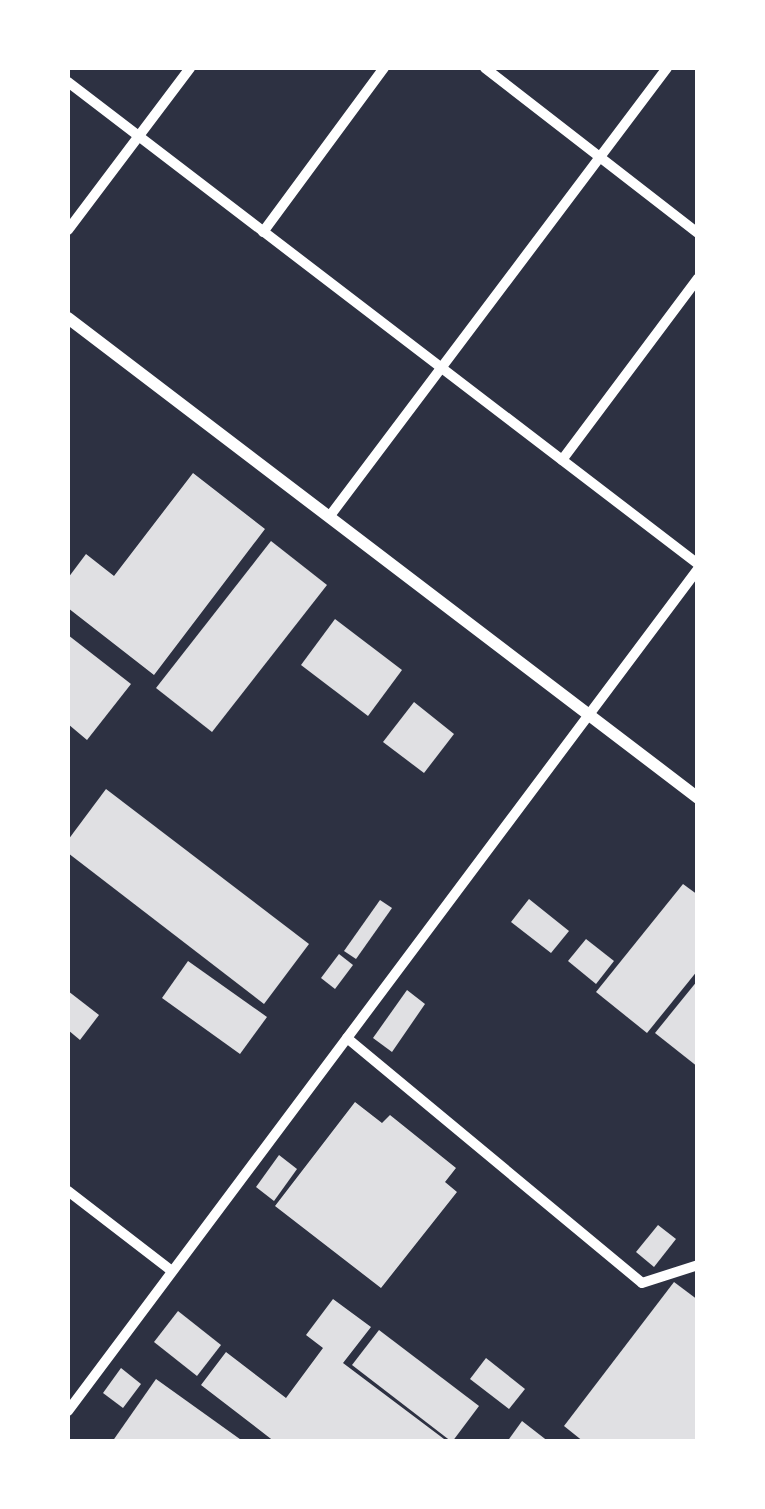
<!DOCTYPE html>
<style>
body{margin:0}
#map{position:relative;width:765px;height:1509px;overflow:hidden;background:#2d3142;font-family:Inter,sans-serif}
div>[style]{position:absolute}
.building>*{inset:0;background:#e0e0e3}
.minor>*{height:10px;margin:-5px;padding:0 5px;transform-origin:5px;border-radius:5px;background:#fff}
.tertiary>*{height:12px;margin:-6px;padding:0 6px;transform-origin:6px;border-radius:6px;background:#fff}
span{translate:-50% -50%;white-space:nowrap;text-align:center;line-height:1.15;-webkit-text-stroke:9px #fff;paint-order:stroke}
.frame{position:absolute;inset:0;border:70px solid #fff;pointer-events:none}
</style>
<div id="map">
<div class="building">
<i style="clip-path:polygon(193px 473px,265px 529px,154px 675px,68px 608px,68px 578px,86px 554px,114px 576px)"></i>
<i style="clip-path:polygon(271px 541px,327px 585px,212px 732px,156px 688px)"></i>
<i style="clip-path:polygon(335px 619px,402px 670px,368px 716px,301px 665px)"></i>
<i style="clip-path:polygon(68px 635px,131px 684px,87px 740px,68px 724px)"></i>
<i style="clip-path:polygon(414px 702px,454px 734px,424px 773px,383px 742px)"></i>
<i style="clip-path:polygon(106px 789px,309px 944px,264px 1004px,68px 853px,68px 840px)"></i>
<i style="clip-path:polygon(683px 884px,698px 895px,698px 970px,647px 1033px,596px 992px)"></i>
<i style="clip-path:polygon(529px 899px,569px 931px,551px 953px,511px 922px)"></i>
<i style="clip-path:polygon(380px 900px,392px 908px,356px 959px,344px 951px)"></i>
<i style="clip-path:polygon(586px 939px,614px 961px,596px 984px,568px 961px)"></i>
<i style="clip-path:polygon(339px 954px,353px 965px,335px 989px,321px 978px)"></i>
<i style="clip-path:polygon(188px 961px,267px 1017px,240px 1054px,162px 998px)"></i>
<i style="clip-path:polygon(698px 980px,698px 1067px,655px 1033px)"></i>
<i style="clip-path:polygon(407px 990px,425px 1004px,392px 1052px,373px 1038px)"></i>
<i style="clip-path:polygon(68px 991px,99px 1015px,80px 1040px,68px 1030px)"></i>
<i style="clip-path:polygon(355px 1102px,382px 1123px,390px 1115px,456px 1168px,445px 1182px,457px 1192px,381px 1288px,275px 1206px)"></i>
<i style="clip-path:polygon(279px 1155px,297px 1169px,274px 1201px,256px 1187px)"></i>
<i style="clip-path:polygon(658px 1225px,676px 1239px,654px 1267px,636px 1252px)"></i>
<i style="clip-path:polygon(674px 1282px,698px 1300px,698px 1442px,584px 1442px,564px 1426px)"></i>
<i style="clip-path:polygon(333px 1299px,371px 1327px,343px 1363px,448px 1442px,275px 1442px,201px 1385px,226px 1352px,286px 1398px,323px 1348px,306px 1335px)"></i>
<i style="clip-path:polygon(178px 1311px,221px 1345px,197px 1376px,154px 1342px)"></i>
<i style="clip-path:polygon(379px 1330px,479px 1406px,452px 1442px,352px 1365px)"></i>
<i style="clip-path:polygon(486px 1358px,525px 1389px,509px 1409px,470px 1379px)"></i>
<i style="clip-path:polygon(121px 1368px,141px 1384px,123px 1408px,103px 1393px)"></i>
<i style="clip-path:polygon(156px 1379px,244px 1442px,112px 1442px)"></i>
<i style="clip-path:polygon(522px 1421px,549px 1442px,507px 1442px)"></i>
</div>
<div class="minor">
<i style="left:485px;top:68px;width:269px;rotate:37.8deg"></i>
<i style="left:68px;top:82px;width:793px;rotate:37.42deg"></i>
<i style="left:68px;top:230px;width:203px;rotate:-53deg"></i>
<i style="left:263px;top:232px;width:204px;rotate:-53.6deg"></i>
<i style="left:562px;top:460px;width:227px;rotate:-53.2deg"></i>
<i style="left:329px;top:517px;width:562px;rotate:-53.03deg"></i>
<i style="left:347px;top:1038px;width:383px;rotate:39.7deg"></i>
<i style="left:642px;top:1283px;width:59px;rotate:-17.8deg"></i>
<i style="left:68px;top:1191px;width:131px;rotate:37.6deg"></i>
<i style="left:68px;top:1411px;width:1052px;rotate:-53.2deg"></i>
</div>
<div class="tertiary">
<i style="left:68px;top:318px;width:792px;rotate:37.3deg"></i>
</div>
<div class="frame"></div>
</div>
